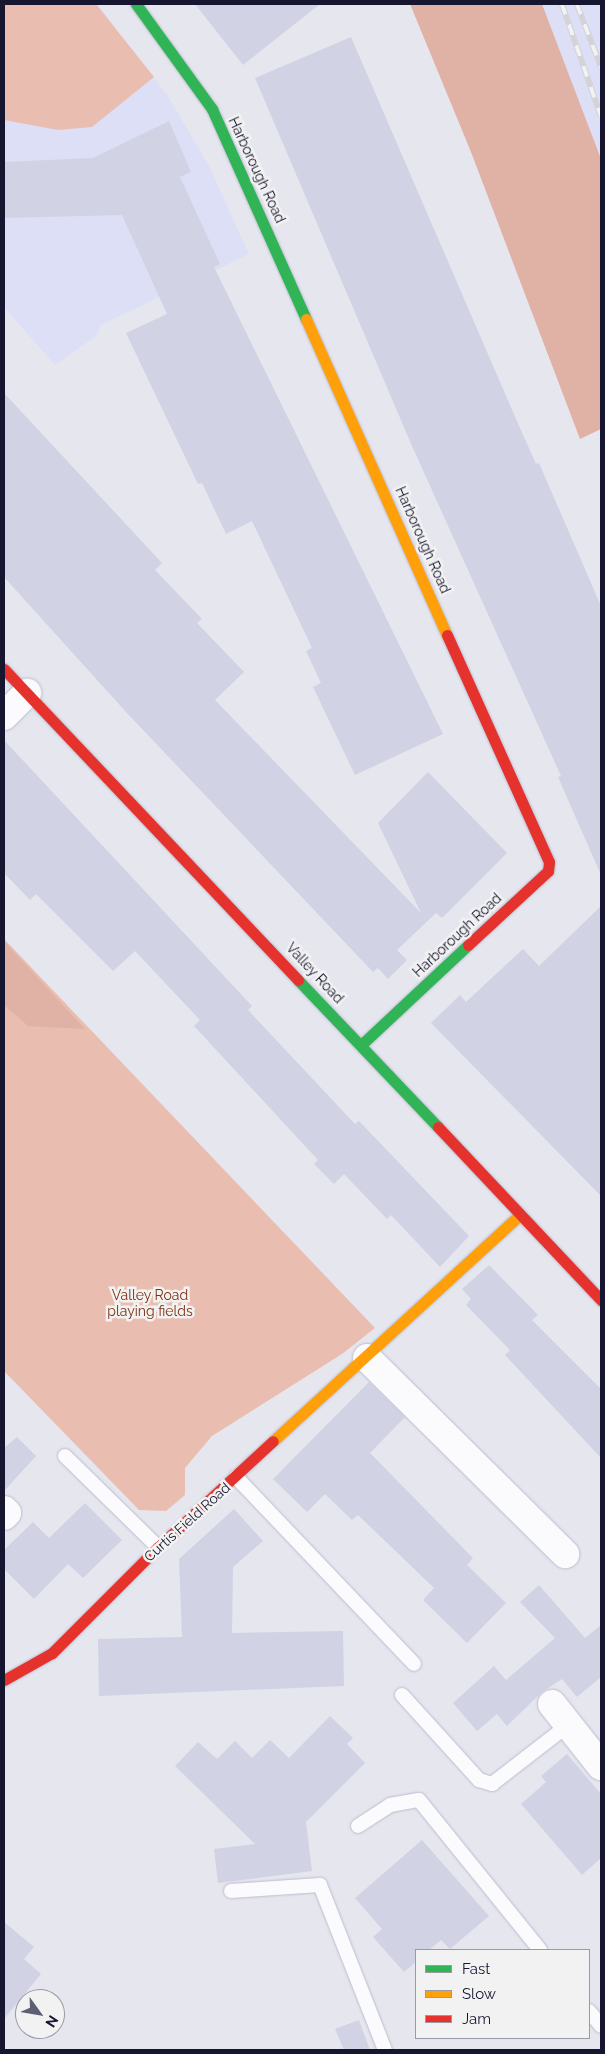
<!DOCTYPE html>
<style>
body{margin:0}
#map{position:relative;width:605px;height:2054px;overflow:hidden;background:#e6e6ef;font-family:Raleway,sans-serif}
div>[style]{position:absolute}
.built>*{inset:0;background:#dddff6}
.green>*{inset:0;background:#eabdb1}
.forest>*{inset:0;background:#e0b1a5}
.building>*{inset:0;background:#d1d2e4}
.roads{filter:drop-shadow(0 0 1px #bcbdcf) drop-shadow(0 0 1px #bcbdcf)}
.lane>*{height:14px;margin:-7px;padding:0 7px;transform-origin:7px;border-radius:7px;background:#fbfbfd}
.street>*{height:28px;margin:-14px;padding:0 14px;transform-origin:14px;border-radius:14px;background:#fbfbfd}
.fast>*{height:11px;margin:-5.5px;padding:0 5.5px;transform-origin:5.5px;border-radius:5.5px;background:#30b455}
.slow>*{height:11px;margin:-5.5px;padding:0 5.5px;transform-origin:5.5px;border-radius:5.5px;background:#ff9f0a}
.jam>*{height:11px;margin:-5.5px;padding:0 5.5px;transform-origin:5.5px;border-radius:5.5px;background:#e5322d}
.rail>*{height:5.5px;margin-top:-2.75px;transform-origin:0;background:repeating-linear-gradient(90deg,#f2f2f2 0 11px,#d3d3d7 0 22px);box-sizing:border-box;border-block:1px solid #d3d3d7}
span{translate:-50% -50%;white-space:nowrap;text-align:center;line-height:1.15;-webkit-text-stroke:5px #f2f2f2;paint-order:stroke}
.street-label{font-size:14px;color:#161631}
.park-label{font-size:14px;color:#7e3111}
.frame{position:absolute;inset:0;border:5px solid #161631;pointer-events:none}
.legend{position:absolute;left:415px;top:1949px;width:175px;height:90px;box-sizing:border-box;background:#f2f2f2;border:1px solid #9a9aa5;margin:0;padding:6px 9px;list-style:none;font-size:15px;color:#161631}
.legend li{display:flex;align-items:center;gap:10px;height:25px}
.legend b{width:25px;border:1px solid #9a9aa5}
.north{position:absolute;left:15px;top:1989px;width:50px;height:50px;box-sizing:border-box;background:#f2f2f2;border:1px solid #9a9aa5;border-radius:50%;rotate:122deg;font-size:14px;font-weight:700;line-height:20px;text-align:center;color:#161631}
.north::after{content:'';display:block;margin:auto;width:18px;height:22px;background:#5f5f74;clip-path:polygon(50% 0,100% 100%,50% 72%,0 100%)}
</style>
<div id="map">
<div class="built">
<i style="clip-path:polygon(4px 4px,97px 4px,167px 95px,208px 164px,249px 254px,101px 325px,96px 336px,55px 365px,4px 307px)"></i>
<i style="clip-path:polygon(542px 4px,601px 4px,601px 159px)"></i>
</div>
<div class="green">
<i style="clip-path:polygon(4px 4px,96px 4px,154px 77px,92px 127px,58px 130px,4px 120px)"></i>
<i style="clip-path:polygon(4px 939px,375px 1328px,342px 1354px,212px 1436px,185px 1468px,185px 1495px,166px 1511px,139px 1510px,4px 1371px)"></i>
</div>
<div class="forest">
<i style="clip-path:polygon(410px 4px,542px 4px,601px 159px,601px 429px,580px 439px,471px 152px)"></i>
<i style="clip-path:polygon(4px 941px,85px 1029px,28px 1026px,4px 1005px)"></i>
</div>
<div class="building">
<i style="clip-path:polygon(195px 4px,320px 4px,243px 65px)"></i>
<i style="clip-path:polygon(351px 37px,516px 419px,536px 464px,539px 463px,601px 606px,601px 875px,558px 777px,561px 776px,412px 446px,255px 78px)"></i>
<i style="clip-path:polygon(169px 121px,191px 172px,180px 177px,220px 264px,214px 267px,443px 734px,355px 775px,313px 687px,321px 683px,306px 651px,312px 648px,252px 521px,226px 534px,202px 483px,198px 484px,126px 333px,167px 314px,122px 215px,4px 218px,4px 162px,93px 158px)"></i>
<i style="clip-path:polygon(4px 393px,162px 563px,155px 570px,202px 619px,197px 623px,244px 672px,215px 700px,421px 913px,378px 823px,428px 772px,507px 853px,442px 918px,436px 913px,397px 950px,407px 960px,388px 979px,378px 968px,373px 972px,126px 712px,4px 577px)"></i>
<i style="clip-path:polygon(4px 740px,252px 1006px,248px 1010px,355px 1124px,359px 1121px,469px 1236px,440px 1267px,391px 1215px,387px 1219px,344px 1174px,334px 1184px,314px 1164px,318px 1160px,194px 1026px,200px 1020px,135px 951px,113px 971px,36px 894px,30px 900px,4px 873px)"></i>
<i style="clip-path:polygon(601px 906px,601px 1196px,431px 1023px,460px 995px,466px 1002px,523px 949px,539px 966px)"></i>
<i style="clip-path:polygon(489px 1265px,538px 1315px,532px 1320px,601px 1389px,601px 1458px,505px 1355px,510px 1350px,466px 1305px,471px 1299px,462px 1289px)"></i>
<i style="clip-path:polygon(369px 1382px,405px 1417px,370px 1453px,473px 1558px,467px 1565px,506px 1603px,467px 1643px,423px 1600px,434px 1588px,358px 1515px,352px 1520px,325px 1494px,307px 1512px,273px 1479px)"></i>
<i style="clip-path:polygon(17px 1437px,36px 1456px,4px 1491px,4px 1448px)"></i>
<i style="clip-path:polygon(85px 1503px,122px 1540px,83px 1578px,68px 1564px,34px 1599px,4px 1569px,4px 1550px,33px 1522px,49px 1538px)"></i>
<i style="clip-path:polygon(234px 1509px,263px 1541px,233px 1567px,232px 1633px,343px 1631px,344px 1686px,99px 1696px,98px 1639px,182px 1637px,179px 1559px)"></i>
<i style="clip-path:polygon(539px 1585px,585px 1638px,601px 1625px,601px 1677px,577px 1697px,562px 1679px,542px 1692px,507px 1726px,497px 1714px,477px 1731px,453px 1703px,494px 1666px,506px 1680px,555px 1638px,520px 1602px)"></i>
<i style="clip-path:polygon(330px 1716px,353px 1738px,347px 1744px,365px 1763px,306px 1822px,312px 1871px,218px 1883px,214px 1849px,255px 1844px,175px 1766px,198px 1742px,217px 1759px,235px 1741px,252px 1758px,270px 1740px,289px 1758px)"></i>
<i style="clip-path:polygon(567px 1754px,601px 1794px,601px 1858px,582px 1875px,521px 1804px,546px 1782px,541px 1776px)"></i>
<i style="clip-path:polygon(422px 1840px,489px 1916px,450px 1949px,441px 1940px,429px 1950px,416px 1950px,416px 1962px,404px 1972px,373px 1937px,382px 1929px,355px 1898px)"></i>
<i style="clip-path:polygon(4px 1922px,34px 1947px,24px 1959px,41px 1974px,4px 2019px)"></i>
<i style="clip-path:polygon(359px 2020px,370px 2050px,344px 2050px,335px 2029px)"></i>
</div>
<div class="roads">
<div class="lane">
<i style="left:65px;top:1456px;width:130px;rotate:44.4deg"></i>
<i style="left:236px;top:1477px;width:258px;rotate:46.4deg"></i>
<i style="left:402px;top:1695px;width:115px;rotate:47.8deg"></i>
<i style="left:479px;top:1780px;width:14px;rotate:17deg"></i>
<i style="left:492px;top:1784px;width:96px;rotate:-37.8deg"></i>
<i style="left:358px;top:1826px;width:38px;rotate:-33deg"></i>
<i style="left:390px;top:1805px;width:29px;rotate:-10deg"></i>
<i style="left:419px;top:1800px;width:193px;rotate:51.1deg"></i>
<i style="left:231px;top:1891px;width:89px;rotate:-3.9deg"></i>
<i style="left:320px;top:1885px;width:177px;rotate:68.5deg"></i>
<i style="left:589px;top:2011px;width:19px;rotate:51deg"></i>
</div>
<div class="street">
<i style="left:4px;top:716px;width:33px;rotate:-45deg"></i>
<i style="left:367px;top:1358px;width:279px;rotate:44.7deg"></i>
<i style="left:4px;top:1510px;width:4px;rotate:45deg"></i>
<i style="left:7px;top:1513px;width:4px;rotate:135deg"></i>
<i style="left:552px;top:1704px;width:79px;rotate:51.7deg"></i>
</div>
<div class="fast">
<i style="left:136px;top:4px;width:130px;rotate:54.1deg"></i>
<i style="left:212px;top:109px;width:230px;rotate:65.9deg"></i>
<i style="left:298px;top:980px;width:203px;rotate:46.4deg"></i>
<i style="left:361px;top:1045px;width:146px;rotate:-43.1deg"></i>
</div>
<div class="slow">
<i style="left:306px;top:319px;width:346px;rotate:66deg"></i>
<i style="left:273px;top:1441px;width:335px;rotate:-42.5deg"></i>
</div>
<div class="jam">
<i style="left:447px;top:635px;width:249px;rotate:65.8deg"></i>
<i style="left:549px;top:862px;width:9px;rotate:96deg"></i>
<i style="left:548px;top:871px;width:109px;rotate:137.2deg"></i>
<i style="left:4px;top:669px;width:428px;rotate:46.6deg"></i>
<i style="left:438px;top:1127px;width:238px;rotate:46.7deg"></i>
<i style="left:4px;top:1680px;width:55px;rotate:-29.4deg"></i>
<i style="left:52px;top:1653px;width:150px;rotate:-45deg"></i>
<i style="left:158px;top:1547px;width:156px;rotate:-42.7deg"></i>
</div>
</div>
<div class="rail">
<i style="left:562px;top:4px;width:119px;rotate:70.8deg"></i>
<i style="left:577px;top:4px;width:67px;rotate:69.1deg"></i>
</div>
<div class="street-label">
<span style="left:257px;top:170px;rotate:65deg">Harborough Road</span>
<span style="left:423px;top:540px;rotate:66deg">Harborough Road</span>
<span style="left:457px;top:935px;rotate:-43deg">Harborough Road</span>
<span style="left:315px;top:973px;rotate:47deg">Valley Road</span>
<span style="left:187px;top:1522px;rotate:-42deg">Curtis Field Road</span>
</div>
<div class="park-label">
<span style="left:150px;top:1303px">Valley Road<br>playing fields</span>
</div>
<div class="frame"></div>
<ul class="legend">
<li><b style="height:6px;background:#30b455"></b>Fast</li>
<li><b style="height:6px;background:#ff9f0a"></b>Slow</li>
<li><b style="height:6px;background:#e5322d"></b>Jam</li>
</ul>
<div class="north">N</div>
</div>
